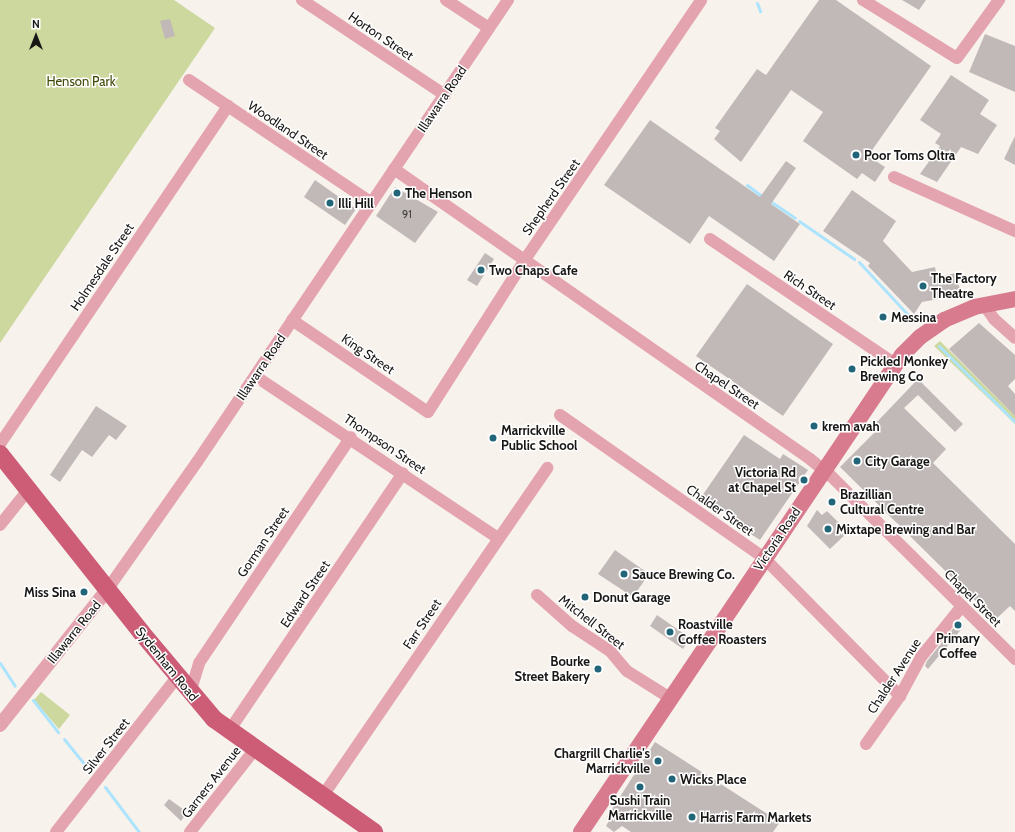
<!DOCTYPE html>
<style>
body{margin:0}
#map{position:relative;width:1015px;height:832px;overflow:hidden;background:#f8f2ed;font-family:Cabin,sans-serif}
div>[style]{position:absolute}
.green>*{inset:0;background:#cdd89f}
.stream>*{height:3px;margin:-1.5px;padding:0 1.5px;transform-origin:1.5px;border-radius:1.5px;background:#ace4fd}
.building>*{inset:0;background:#c1b9b8}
.minor>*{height:12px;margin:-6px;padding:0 6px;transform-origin:6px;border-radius:6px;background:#e4a4af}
.tertiary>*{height:14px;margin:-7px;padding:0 7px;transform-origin:7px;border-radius:7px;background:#e4a4af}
.secondary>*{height:16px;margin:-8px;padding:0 8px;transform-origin:8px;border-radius:8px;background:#d87b8e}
.primary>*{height:18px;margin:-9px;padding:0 9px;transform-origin:9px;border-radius:9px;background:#cd5c77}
.dots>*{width:11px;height:11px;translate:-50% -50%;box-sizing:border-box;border:2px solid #fff;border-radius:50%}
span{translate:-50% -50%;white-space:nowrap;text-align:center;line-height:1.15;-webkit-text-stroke:3px #fff;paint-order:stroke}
.number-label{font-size:11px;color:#43403e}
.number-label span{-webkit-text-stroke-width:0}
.street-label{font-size:13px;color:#191716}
.park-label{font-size:13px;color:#424907}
.poi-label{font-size:13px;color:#191716;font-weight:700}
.left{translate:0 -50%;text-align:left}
.right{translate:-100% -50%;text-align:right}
.north{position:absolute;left:16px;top:16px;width:40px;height:40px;-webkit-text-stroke:3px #fff;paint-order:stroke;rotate:0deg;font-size:11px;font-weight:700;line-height:16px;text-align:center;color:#191716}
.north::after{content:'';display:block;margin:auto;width:14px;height:18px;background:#191716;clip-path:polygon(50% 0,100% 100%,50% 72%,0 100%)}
</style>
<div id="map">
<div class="green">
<i style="clip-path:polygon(0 0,174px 0,215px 28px,0 343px)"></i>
<i style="clip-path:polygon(940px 341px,1015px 416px,1015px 424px,934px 346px)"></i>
<i style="clip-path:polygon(41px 692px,70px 715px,59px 729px,34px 700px)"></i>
</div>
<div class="stream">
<i style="left:757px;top:3px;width:9px;rotate:69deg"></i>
<i style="left:747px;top:185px;width:20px;rotate:37deg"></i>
<i style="left:770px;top:201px;width:30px;rotate:34deg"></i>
<i style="left:799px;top:221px;width:67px;rotate:34.6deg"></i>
<i style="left:859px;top:262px;width:76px;rotate:47.1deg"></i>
<i style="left:939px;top:346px;width:107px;rotate:45deg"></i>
<i style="left:0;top:663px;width:27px;rotate:57deg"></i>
<i style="left:33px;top:700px;width:41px;rotate:52deg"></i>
<i style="left:64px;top:739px;width:40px;rotate:51deg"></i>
<i style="left:105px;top:787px;width:56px;rotate:52.9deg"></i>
</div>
<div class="building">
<i style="clip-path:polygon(819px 0,836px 0,931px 66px,868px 156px,885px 167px,875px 182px,862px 173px,857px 179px,803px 141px,823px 112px,791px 90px,741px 162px,714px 139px,720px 131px,715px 128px,757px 69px,766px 75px)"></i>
<i style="clip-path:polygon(902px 0,926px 0,919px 10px)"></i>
<i style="clip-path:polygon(170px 19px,175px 36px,165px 39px,160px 21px)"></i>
<i style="clip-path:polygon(985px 34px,1015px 46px,1015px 92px,969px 72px)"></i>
<i style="clip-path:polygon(951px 75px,989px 100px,980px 114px,997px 125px,978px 154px,961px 147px,937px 182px,920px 174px,940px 146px,935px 143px,941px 134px,920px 120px)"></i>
<i style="clip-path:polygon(650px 120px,760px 197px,786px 161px,796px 168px,771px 204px,800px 224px,774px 261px,709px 216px,690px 244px,604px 185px)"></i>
<i style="clip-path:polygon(1015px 136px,1015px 165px,1004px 159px)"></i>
<i style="clip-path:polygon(315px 180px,356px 209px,345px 225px,304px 197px)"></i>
<i style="clip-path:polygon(395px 187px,438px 212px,415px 243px,376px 216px)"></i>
<i style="clip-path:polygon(852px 190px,896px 221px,883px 241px,912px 272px,935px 267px,937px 277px,956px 273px,961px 295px,922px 302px,914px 314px,868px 266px,870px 263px,823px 231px)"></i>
<i style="clip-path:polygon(485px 253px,494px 259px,477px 286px,467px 280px)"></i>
<i style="clip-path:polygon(747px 284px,833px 344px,783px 416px,696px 356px)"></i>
<i style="clip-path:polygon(979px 323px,1015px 355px,1015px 379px,1008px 386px,1015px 394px,1015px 416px,949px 349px)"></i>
<i style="clip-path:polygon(918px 379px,963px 424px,955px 432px,918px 395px,904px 408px,946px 449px,933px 463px,1015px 544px,1015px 611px,1010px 606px,995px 620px,840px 467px,878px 429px,874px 425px)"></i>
<i style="clip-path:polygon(96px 406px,127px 426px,116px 440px,109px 435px,92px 457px,82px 450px,60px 482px,50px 475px)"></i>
<i style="clip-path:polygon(744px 435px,780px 459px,783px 454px,808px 470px,760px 540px,735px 524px,738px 520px,702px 496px)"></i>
<i style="clip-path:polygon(817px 510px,822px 515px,827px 511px,848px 532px,830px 549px,807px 526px)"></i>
<i style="clip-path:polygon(615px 550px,649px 574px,633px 597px,598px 574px)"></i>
<i style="clip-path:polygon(657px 615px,690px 638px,683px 649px,650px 626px)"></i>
<i style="clip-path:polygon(959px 621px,964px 626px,928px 669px,925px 666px,927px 661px)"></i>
<i style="clip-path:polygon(655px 742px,780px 822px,773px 832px,631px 832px,622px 826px,614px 832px,606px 826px,610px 819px,607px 817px)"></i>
<i style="clip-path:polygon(169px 799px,187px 812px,181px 821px,164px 805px)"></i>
</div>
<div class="minor">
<i style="left:302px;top:0;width:172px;rotate:33.6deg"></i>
<i style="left:446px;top:0;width:51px;rotate:33.1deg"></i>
<i style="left:863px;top:0;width:110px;rotate:31.7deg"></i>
<i style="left:957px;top:58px;width:72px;rotate:-54.1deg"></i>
<i style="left:189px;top:80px;width:220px;rotate:33.9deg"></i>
<i style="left:394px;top:169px;width:507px;rotate:34.88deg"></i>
<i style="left:810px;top:459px;width:27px;rotate:39deg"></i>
<i style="left:831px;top:476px;width:260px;rotate:44.8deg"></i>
<i style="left:894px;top:177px;width:133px;rotate:24.1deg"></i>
<i style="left:710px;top:239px;width:223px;rotate:34deg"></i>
<i style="left:984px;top:305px;width:17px;rotate:54deg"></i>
<i style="left:994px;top:319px;width:28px;rotate:42deg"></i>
<i style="left:292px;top:320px;width:164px;rotate:34.1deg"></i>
<i style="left:428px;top:412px;width:186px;rotate:-57.5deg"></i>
<i style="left:528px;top:255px;width:308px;rotate:-55.8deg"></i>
<i style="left:255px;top:376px;width:292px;rotate:33.7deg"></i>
<i style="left:560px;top:415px;width:249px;rotate:35deg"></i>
<i style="left:764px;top:558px;width:194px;rotate:45.4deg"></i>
<i style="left:0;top:444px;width:408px;rotate:-56deg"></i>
<i style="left:0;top:525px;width:45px;rotate:-51.3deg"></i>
<i style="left:107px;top:590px;width:156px;rotate:-54.9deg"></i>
<i style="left:197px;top:462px;width:557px;rotate:-56.05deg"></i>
<i style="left:537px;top:595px;width:47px;rotate:41.5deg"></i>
<i style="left:572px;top:626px;width:45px;rotate:33.3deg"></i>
<i style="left:610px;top:651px;width:26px;rotate:50deg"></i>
<i style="left:627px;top:671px;width:51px;rotate:32.1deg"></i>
<i style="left:190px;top:693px;width:31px;rotate:-73deg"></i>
<i style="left:199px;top:663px;width:272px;rotate:-56.1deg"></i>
<i style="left:229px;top:731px;width:311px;rotate:-56deg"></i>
<i style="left:866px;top:744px;width:59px;rotate:-54.7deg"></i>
<i style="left:900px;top:696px;width:44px;rotate:-61.7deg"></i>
<i style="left:921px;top:657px;width:65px;rotate:-51.2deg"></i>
<i style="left:322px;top:797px;width:399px;rotate:-55.6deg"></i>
<i style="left:56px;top:832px;width:197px;rotate:-52deg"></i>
<i style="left:190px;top:832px;width:105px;rotate:-51.9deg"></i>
</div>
<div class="tertiary">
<i style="left:0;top:725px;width:172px;rotate:-51.6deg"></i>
</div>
<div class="secondary">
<i style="left:581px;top:832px;width:575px;rotate:-56.06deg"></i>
<i style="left:902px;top:355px;width:25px;rotate:-45deg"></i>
<i style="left:920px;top:337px;width:29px;rotate:-35deg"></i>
<i style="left:944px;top:320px;width:33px;rotate:-23deg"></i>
<i style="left:974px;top:307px;width:42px;rotate:-11deg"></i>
</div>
<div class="primary">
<i style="left:0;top:454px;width:227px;rotate:51.6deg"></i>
<i style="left:141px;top:632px;width:114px;rotate:50deg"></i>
<i style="left:214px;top:719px;width:196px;rotate:35.2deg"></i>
</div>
<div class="dots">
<i style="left:856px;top:155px;background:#236578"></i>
<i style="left:397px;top:193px;background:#236578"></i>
<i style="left:330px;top:203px;background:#236578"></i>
<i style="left:481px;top:270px;background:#236578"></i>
<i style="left:923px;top:286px;background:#236578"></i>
<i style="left:883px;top:317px;background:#236578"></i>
<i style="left:852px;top:369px;background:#236578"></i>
<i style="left:814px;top:426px;background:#236578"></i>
<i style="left:493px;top:438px;background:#236578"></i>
<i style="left:857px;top:461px;background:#236578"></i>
<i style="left:804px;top:480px;background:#236578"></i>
<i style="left:832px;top:502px;background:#236578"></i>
<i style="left:828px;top:529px;background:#236578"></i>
<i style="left:624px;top:574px;background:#236578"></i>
<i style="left:84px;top:592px;background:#236578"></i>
<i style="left:585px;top:597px;background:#236578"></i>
<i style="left:958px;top:625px;background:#236578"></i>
<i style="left:670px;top:632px;background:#236578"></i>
<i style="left:598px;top:669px;background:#236578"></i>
<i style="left:658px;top:761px;background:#236578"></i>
<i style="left:672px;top:779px;background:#236578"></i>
<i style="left:640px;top:787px;background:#236578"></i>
<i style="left:692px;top:817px;background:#236578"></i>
</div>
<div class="number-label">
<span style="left:407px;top:214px">91</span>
</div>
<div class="street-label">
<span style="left:381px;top:36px;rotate:34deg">Horton Street</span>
<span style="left:442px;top:99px;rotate:-56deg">Illawarra Road</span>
<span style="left:288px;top:130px;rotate:34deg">Woodland Street</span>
<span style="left:551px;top:197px;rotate:-55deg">Shepherd Street</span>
<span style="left:102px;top:267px;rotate:-56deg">Holmesdale Street</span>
<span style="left:810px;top:290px;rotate:34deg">Rich Street</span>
<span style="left:368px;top:354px;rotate:34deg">King Street</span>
<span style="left:261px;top:367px;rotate:-56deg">Illawarra Road</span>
<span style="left:727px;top:385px;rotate:34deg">Chapel Street</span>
<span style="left:385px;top:444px;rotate:34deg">Thompson Street</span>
<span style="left:720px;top:510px;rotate:35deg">Chalder Street</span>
<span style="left:777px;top:539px;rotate:-56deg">Victoria Road</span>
<span style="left:263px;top:542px;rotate:-56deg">Gorman Street</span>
<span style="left:305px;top:594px;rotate:-56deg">Edward Street</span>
<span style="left:973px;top:598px;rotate:45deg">Chapel Street</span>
<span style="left:592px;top:622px;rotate:38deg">Mitchell Street</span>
<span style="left:422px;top:624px;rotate:-56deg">Farr Street</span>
<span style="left:74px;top:632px;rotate:-51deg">Illawarra Road</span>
<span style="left:167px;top:664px;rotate:51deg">Sydenham Road</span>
<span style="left:894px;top:676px;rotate:-57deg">Chalder Avenue</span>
<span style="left:106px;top:746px;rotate:-52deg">Silver Street</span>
<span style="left:211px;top:782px;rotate:-52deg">Garners Avenue</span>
</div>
<div class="park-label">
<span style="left:81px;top:81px">Henson Park</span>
</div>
<div class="poi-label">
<span class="left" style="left:864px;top:155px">Poor Toms Oltra</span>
<span class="left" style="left:405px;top:193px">The Henson</span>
<span class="left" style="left:338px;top:203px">Illi Hill</span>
<span class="left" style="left:489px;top:270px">Two Chaps Cafe</span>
<span class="left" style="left:931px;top:286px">The Factory<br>Theatre</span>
<span class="left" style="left:891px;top:317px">Messina</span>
<span class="left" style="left:860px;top:369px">Pickled Monkey<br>Brewing Co</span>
<span class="left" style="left:822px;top:426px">krem avah</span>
<span class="left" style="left:501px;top:438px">Marrickville<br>Public School</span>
<span class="left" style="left:865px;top:461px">City Garage</span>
<span class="right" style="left:796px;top:480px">Victoria Rd<br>at Chapel St</span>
<span class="left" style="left:840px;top:502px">Brazillian<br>Cultural Centre</span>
<span class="left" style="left:836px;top:529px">Mixtape Brewing and Bar</span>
<span class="left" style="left:632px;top:574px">Sauce Brewing Co.</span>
<span class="right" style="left:76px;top:592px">Miss Sina</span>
<span class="left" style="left:593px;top:597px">Donut Garage</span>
<span class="left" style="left:678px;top:632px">Roastville<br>Coffee Roasters</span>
<span style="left:958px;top:646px">Primary<br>Coffee</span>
<span class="right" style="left:590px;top:669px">Bourke<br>Street Bakery</span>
<span class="right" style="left:650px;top:761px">Chargrill Charlie's<br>Marrickville</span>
<span class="left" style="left:680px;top:779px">Wicks Place</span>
<span style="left:640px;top:808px">Sushi Train<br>Marrickville</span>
<span class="left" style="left:700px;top:817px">Harris Farm Markets</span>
</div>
<div class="north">N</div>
</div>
